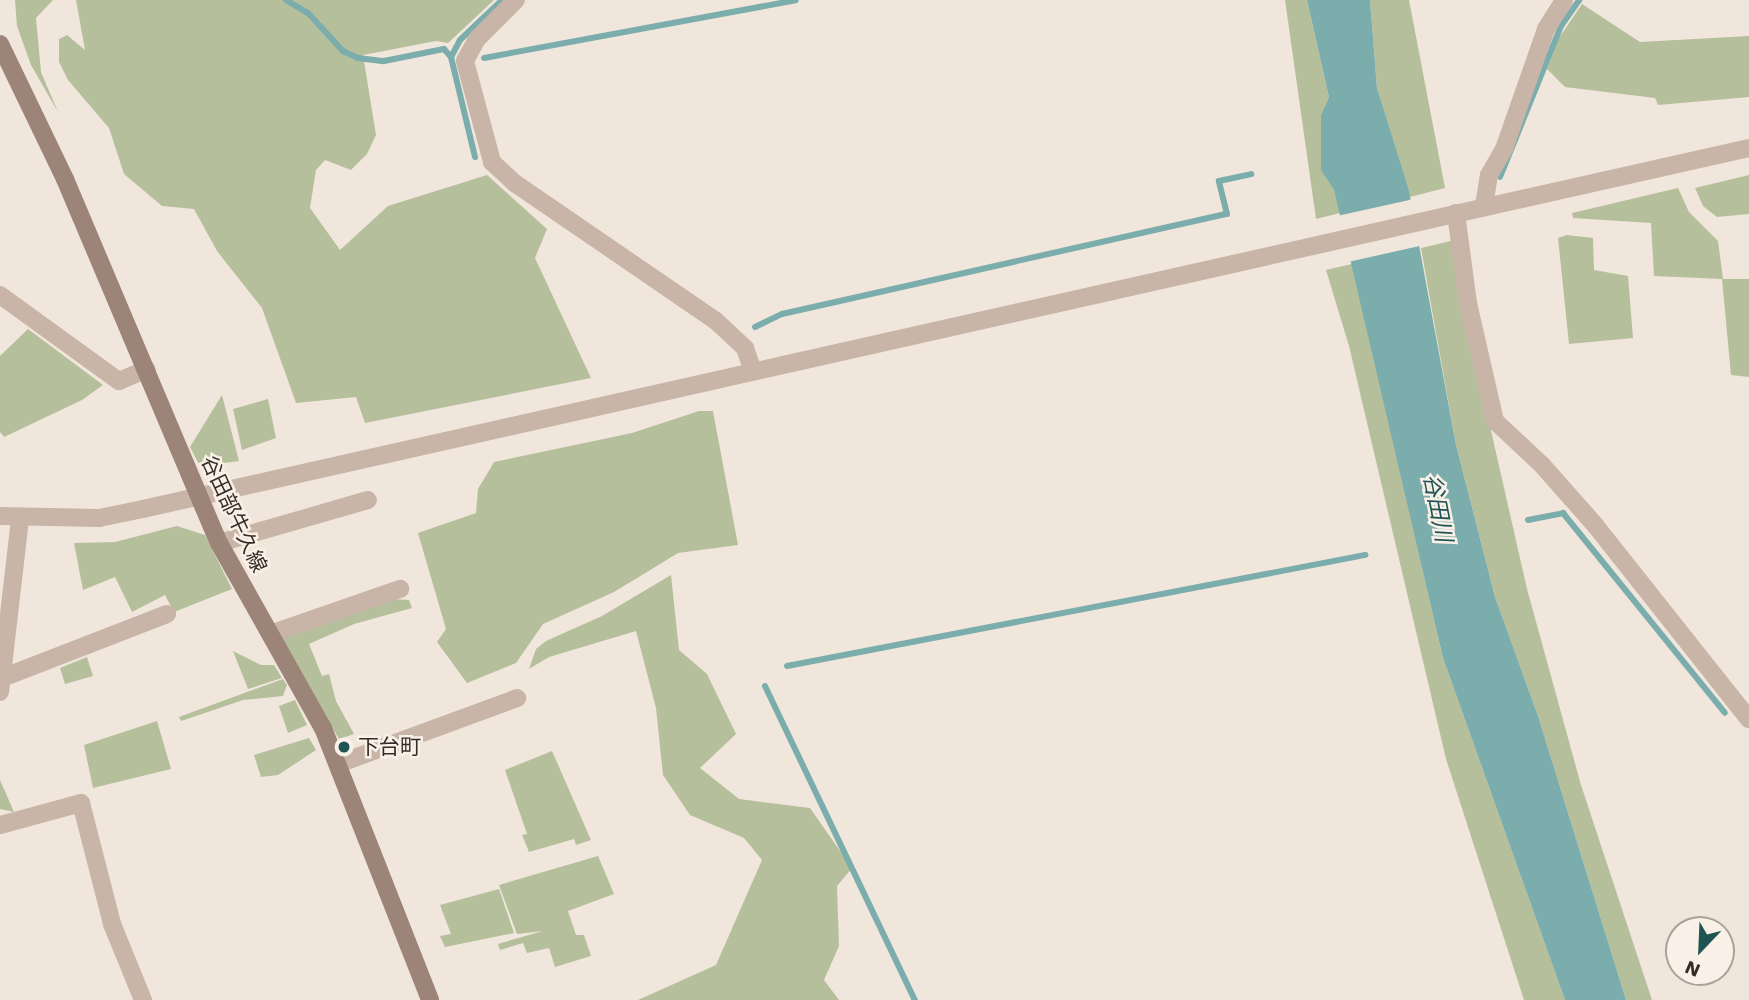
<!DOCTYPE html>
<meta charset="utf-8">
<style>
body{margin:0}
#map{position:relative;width:1749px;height:1000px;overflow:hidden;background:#f1e6db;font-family:"Work Sans","Noto Sans JP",sans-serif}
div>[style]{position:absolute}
.green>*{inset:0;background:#b5bf9c}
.water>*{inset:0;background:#7badac}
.pier>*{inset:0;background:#f1e6db}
.stream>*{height:6px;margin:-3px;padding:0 3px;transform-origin:3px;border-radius:3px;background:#7badac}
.minor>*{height:18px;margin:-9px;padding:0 9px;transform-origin:9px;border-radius:9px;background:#c8b5a8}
.tertiary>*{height:18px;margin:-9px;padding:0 9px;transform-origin:9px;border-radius:9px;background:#c8b5a8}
.secondary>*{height:18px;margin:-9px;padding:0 9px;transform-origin:9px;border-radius:9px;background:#9c8479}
.dots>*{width:19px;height:19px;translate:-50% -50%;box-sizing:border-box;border:4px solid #f9f0e7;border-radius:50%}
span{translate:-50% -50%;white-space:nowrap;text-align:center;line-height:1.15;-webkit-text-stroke:5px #f9f0e7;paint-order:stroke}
.street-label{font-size:21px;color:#352b28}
.poi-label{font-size:21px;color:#352b28}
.left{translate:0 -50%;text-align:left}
.water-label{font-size:23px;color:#1f5455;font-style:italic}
.north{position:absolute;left:1665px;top:916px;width:70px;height:70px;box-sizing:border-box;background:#f9f0e7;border:2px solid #aba19b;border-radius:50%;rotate:203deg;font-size:19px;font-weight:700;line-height:28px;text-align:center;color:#352b28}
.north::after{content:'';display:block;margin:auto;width:24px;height:32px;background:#1f5455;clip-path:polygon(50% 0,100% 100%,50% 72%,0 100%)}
</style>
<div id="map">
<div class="green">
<i style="clip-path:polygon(15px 0,53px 0,36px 18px,41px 72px,58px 112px,31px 65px,17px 26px)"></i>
<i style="clip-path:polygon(76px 0,494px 0,448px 43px,436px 41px,363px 55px,376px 135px,367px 154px,351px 170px,325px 160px,316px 170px,310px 208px,340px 250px,388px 206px,487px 175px,547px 229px,535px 258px,591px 378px,365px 423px,356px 397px,296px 403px,262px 308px,217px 251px,194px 209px,162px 206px,124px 174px,109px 128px,68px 80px,59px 62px,59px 39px,67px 35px,85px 50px)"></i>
<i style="clip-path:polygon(1285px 0,1307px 0,1329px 97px,1321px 115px,1321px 169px,1334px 190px,1340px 213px,1316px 219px)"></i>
<i style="clip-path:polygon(1370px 0,1409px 0,1445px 188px,1410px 197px,1377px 88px)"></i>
<i style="clip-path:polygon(1582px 4px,1640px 42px,1749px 36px,1749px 97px,1658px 105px,1655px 98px,1565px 87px,1547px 69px,1559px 38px)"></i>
<i style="clip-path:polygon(1749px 175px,1749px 214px,1717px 217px,1703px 206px,1695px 188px)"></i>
<i style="clip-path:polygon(1678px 188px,1689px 212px,1718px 241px,1723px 279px,1749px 279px,1749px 377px,1731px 375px,1722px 279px,1654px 276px,1651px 223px,1573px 218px,1572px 213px)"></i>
<i style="clip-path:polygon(1567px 235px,1593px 238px,1594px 270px,1628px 276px,1633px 338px,1569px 344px,1558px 238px)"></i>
<i style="clip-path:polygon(1455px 240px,1465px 316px,1527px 589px,1581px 785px,1652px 1000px,1626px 1000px,1538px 716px,1495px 597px,1456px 445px,1421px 248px)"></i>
<i style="clip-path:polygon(1352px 264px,1443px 658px,1565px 1000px,1524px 1000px,1446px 759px,1349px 346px,1326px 270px)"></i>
<i style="clip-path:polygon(28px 329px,103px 385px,82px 400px,4px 437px,0 432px,0 356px)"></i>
<i style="clip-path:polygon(222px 395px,239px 461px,200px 466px,190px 447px)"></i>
<i style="clip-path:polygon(268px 399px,276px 438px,242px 450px,233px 409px)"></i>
<i style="clip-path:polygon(699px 411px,713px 411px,738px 545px,678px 553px,614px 592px,543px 624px,516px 663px,467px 683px,437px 642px,446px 629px,418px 533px,476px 513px,478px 489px,494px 462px,632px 433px)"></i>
<i style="clip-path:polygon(177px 526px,205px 535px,232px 589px,174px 612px,165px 595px,132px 612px,115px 577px,83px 590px,74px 543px,115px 542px)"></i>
<i style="clip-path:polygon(671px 575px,679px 650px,707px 674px,736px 734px,700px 768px,739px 799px,810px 808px,852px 868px,837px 886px,839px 946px,824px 980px,839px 1000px,638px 1000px,716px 965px,762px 860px,744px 838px,690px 815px,663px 775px,656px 708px,636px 631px,549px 657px,529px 669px,536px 649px,546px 641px,602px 616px)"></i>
<i style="clip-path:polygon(391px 599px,409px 600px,412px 608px,354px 624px,309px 644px,322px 676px,329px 674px,336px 701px,354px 734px,339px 739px,281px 639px)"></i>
<i style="clip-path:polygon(233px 651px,261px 665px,274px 665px,282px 678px,248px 689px)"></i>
<i style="clip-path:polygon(87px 657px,93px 676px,65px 684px,60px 668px)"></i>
<i style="clip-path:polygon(283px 679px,287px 685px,283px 696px,243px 700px,181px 721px,179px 717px)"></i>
<i style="clip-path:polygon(295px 700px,307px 725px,288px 733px,279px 706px)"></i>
<i style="clip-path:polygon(157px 721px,171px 769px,93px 788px,84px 745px)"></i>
<i style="clip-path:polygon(309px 738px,316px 750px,278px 775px,261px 777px,254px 755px)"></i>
<i style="clip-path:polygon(552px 751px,591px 840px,576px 845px,574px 839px,529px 852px,522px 835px,527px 834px,505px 770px)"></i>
<i style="clip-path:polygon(0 780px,14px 812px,0 809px)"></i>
<i style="clip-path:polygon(598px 856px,614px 894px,568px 911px,576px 935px,584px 935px,591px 956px,555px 967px,549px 948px,527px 953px,523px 943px,500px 950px,498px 944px,543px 931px,517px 934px,499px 885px)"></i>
<i style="clip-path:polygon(499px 889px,514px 933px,445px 947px,440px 936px,451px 934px,440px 905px)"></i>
</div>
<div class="water">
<i style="clip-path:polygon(1307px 0,1370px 0,1377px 88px,1409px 191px,1456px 445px,1495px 597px,1538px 716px,1626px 1000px,1565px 1000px,1443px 658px,1334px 190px,1321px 170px,1321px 115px,1329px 97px)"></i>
</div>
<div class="pier">
<i style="clip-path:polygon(1414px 199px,1424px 245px,1348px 262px,1337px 216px)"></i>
</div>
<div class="stream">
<i style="left:286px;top:0;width:26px;rotate:31deg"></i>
<i style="left:308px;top:13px;width:52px;rotate:47.4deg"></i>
<i style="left:343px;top:51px;width:17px;rotate:25deg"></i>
<i style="left:358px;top:58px;width:26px;rotate:7deg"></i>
<i style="left:384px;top:61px;width:61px;rotate:-11.3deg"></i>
<i style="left:444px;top:49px;width:11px;rotate:49deg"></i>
<i style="left:451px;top:57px;width:103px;rotate:76.5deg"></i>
<i style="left:451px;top:57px;width:19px;rotate:-62deg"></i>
<i style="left:460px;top:40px;width:58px;rotate:-43.6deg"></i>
<i style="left:484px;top:58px;width:317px;rotate:-10.5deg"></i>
<i style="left:1500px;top:177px;width:163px;rotate:-68deg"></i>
<i style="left:1561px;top:26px;width:32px;rotate:-55deg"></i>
<i style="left:755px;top:327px;width:30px;rotate:-26deg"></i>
<i style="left:782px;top:314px;width:456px;rotate:-12.7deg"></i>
<i style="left:1227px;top:214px;width:34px;rotate:-104deg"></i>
<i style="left:1219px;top:181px;width:33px;rotate:-12deg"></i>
<i style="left:1528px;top:520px;width:36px;rotate:-11deg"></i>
<i style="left:1563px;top:513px;width:257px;rotate:51deg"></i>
<i style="left:787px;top:666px;width:589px;rotate:-10.87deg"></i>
<i style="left:765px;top:686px;width:348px;rotate:64.5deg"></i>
</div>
<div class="minor">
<i style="left:516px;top:0;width:55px;rotate:135deg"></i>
<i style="left:477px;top:39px;width:25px;rotate:119deg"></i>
<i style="left:465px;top:61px;width:105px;rotate:75deg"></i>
<i style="left:492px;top:162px;width:33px;rotate:43deg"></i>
<i style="left:516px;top:184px;width:242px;rotate:34.4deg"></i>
<i style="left:716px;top:321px;width:40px;rotate:43deg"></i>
<i style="left:745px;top:348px;width:24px;rotate:71deg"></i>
<i style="left:1484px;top:206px;width:31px;rotate:-81deg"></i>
<i style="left:1489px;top:175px;width:30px;rotate:-60deg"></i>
<i style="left:1504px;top:149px;width:127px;rotate:-70.7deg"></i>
<i style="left:1546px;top:29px;width:34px;rotate:-58deg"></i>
<i style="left:1456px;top:213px;width:91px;rotate:82.4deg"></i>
<i style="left:1468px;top:303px;width:121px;rotate:77.1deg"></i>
<i style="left:1495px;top:421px;width:64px;rotate:43.1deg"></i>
<i style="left:1542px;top:465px;width:80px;rotate:48.5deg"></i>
<i style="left:1595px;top:525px;width:248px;rotate:51.6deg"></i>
<i style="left:0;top:295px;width:147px;rotate:35.9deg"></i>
<i style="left:119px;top:381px;width:30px;rotate:-23deg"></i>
<i style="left:219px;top:543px;width:155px;rotate:-16.1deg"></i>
<i style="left:270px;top:634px;width:138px;rotate:-19.1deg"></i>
<i style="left:2px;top:678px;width:177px;rotate:-21.2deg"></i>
<i style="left:338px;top:764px;width:191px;rotate:-20.2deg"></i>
<i style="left:0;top:825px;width:84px;rotate:-15.2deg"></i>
<i style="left:81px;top:803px;width:125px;rotate:75.6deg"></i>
<i style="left:112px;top:924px;width:82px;rotate:67.8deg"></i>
</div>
<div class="tertiary">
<i style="left:0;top:516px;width:99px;rotate:1.2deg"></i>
<i style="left:99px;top:518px;width:45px;rotate:-11.6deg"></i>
<i style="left:143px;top:509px;width:1646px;rotate:-12.67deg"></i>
<i style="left:0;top:692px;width:175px;rotate:-83.4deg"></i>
</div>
<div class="secondary">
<i style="left:0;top:44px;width:150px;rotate:64.3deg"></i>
<i style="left:65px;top:179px;width:395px;rotate:67.1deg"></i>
<i style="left:219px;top:543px;width:212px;rotate:60.7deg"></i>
<i style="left:323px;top:728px;width:292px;rotate:68.5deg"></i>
</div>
<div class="dots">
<i style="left:344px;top:747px;background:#1f5455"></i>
</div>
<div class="street-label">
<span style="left:234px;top:514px;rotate:65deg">谷田部牛久線</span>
</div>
<div class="poi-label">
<span class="left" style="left:358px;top:747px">下台町</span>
</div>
<div class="water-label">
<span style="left:1437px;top:508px;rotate:79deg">谷田川</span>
</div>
<div class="north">N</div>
</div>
